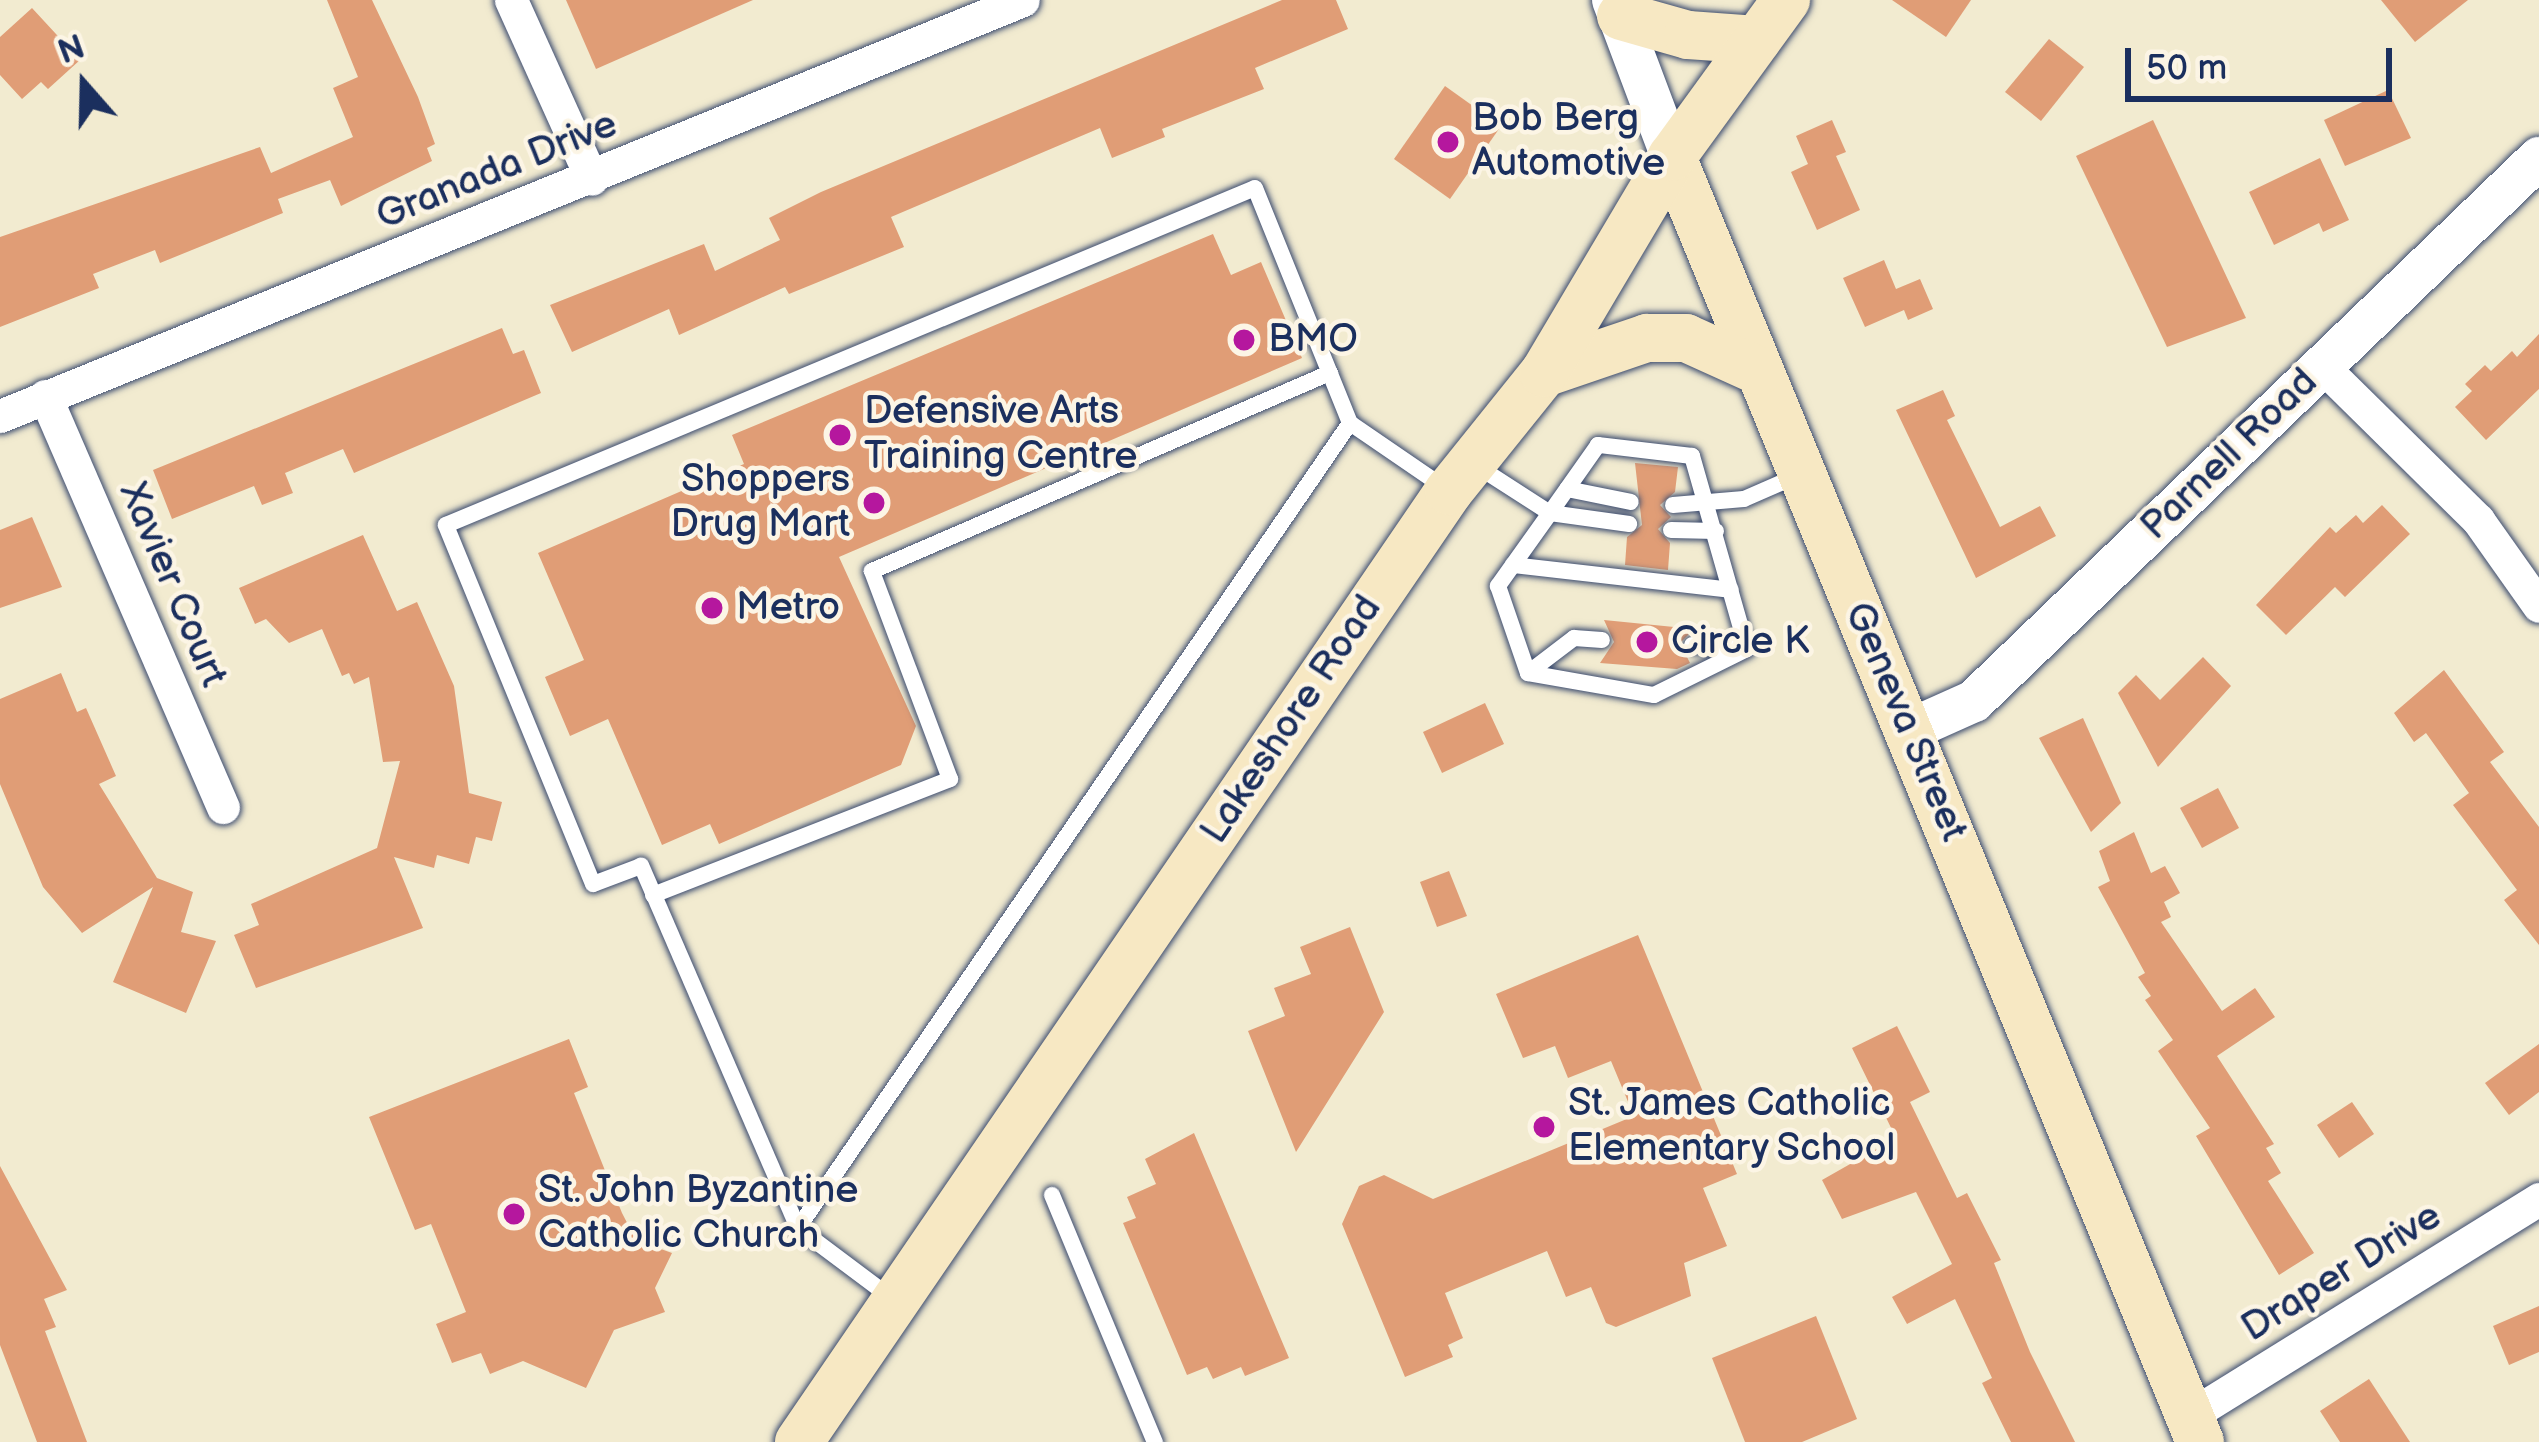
<!DOCTYPE html>
<style>
body{margin:0}
#map{position:relative;width:2539px;height:1442px;overflow:hidden;background:#f2ebd0;font-family:"Balsamiq Sans",sans-serif}
div>[style]{position:absolute}
.building>*{inset:0;background:#e09d76}
.roads{filter:drop-shadow(0 0 3px #3b4b6f) drop-shadow(0 0 3px #3b4b6f)}
.service>*{height:16px;margin:-8px;padding:0 8px;transform-origin:8px;border-radius:8px;background:#fff}
.minor>*{height:33px;margin:-16.5px;padding:0 16.5px;transform-origin:16.5px;border-radius:16.5px;background:#fff}
.tertiary>*{height:42px;margin:-21px;padding:0 21px;transform-origin:21px;border-radius:21px;background:#fff}
.secondary>*{height:48px;margin:-24px;padding:0 24px;transform-origin:24px;border-radius:24px;background:#f7e8c3}
.dots>*{width:33px;height:33px;translate:-50% -50%;box-sizing:border-box;border:6px solid #fcf5e5;border-radius:50%}
span{translate:-50% -50%;white-space:nowrap;text-align:center;line-height:1.15;-webkit-text-stroke:9px #fcf5e5;paint-order:stroke}
.poi-label{font-size:39px;color:#1b2f5e}
.left{translate:0 -50%;text-align:left}
.right{translate:-100% -50%;text-align:right}
.street-label{font-size:39px;color:#1b2f5e}
.north{position:absolute;left:24px;top:24px;width:120px;height:120px;-webkit-text-stroke:9px #fcf5e5;paint-order:stroke;rotate:340deg;font-size:33px;font-weight:700;line-height:48px;text-align:center;color:#1b2f5e}
.north::after{content:'';display:block;margin:auto;width:42px;height:54px;background:#1b2f5e;clip-path:polygon(50% 0,100% 100%,50% 72%,0 100%)}
.scale{position:absolute;left:2125px;top:48px;width:267px;height:54px;box-sizing:border-box;border:6px solid #1b2f5e;border-top:0;padding-left:15px;font-size:36px;line-height:42px;white-space:nowrap;color:#1b2f5e;-webkit-text-stroke:9px #fcf5e5;paint-order:stroke}
</style>
<div id="map">
<div class="building">
<i style="clip-path:polygon(327px 0,372px 0,418px 97px,435px 144px,427px 148px,432px 161px,341px 206px,330px 180px,278px 199px,283px 213px,160px 263px,155px 250px,93px 274px,99px 288px,0 327px,0 237px,260px 147px,271px 173px,353px 137px,333px 88px,358px 77px)"></i>
<i style="clip-path:polygon(566px 0,753px 0,596px 69px)"></i>
<i style="clip-path:polygon(1282px 0,1336px 0,1348px 29px,1255px 68px,1264px 89px,1162px 129px,1165px 137px,1112px 158px,1100px 128px,891px 217px,904px 247px,789px 294px,785px 287px,679px 335px,669px 309px,572px 352px,550px 305px,704px 244px,715px 271px,780px 240px,769px 218px,821px 192px)"></i>
<i style="clip-path:polygon(1892px 0,1971px 0,1946px 37px)"></i>
<i style="clip-path:polygon(2381px 0,2468px 0,2415px 42px)"></i>
<i style="clip-path:polygon(32px 8px,80px 60px,48px 89px,41px 82px,22px 99px,0 75px,0 37px)"></i>
<i style="clip-path:polygon(2049px 39px,2084px 67px,2041px 121px,2005px 92px)"></i>
<i style="clip-path:polygon(1445px 86px,1501px 126px,1450px 199px,1394px 159px)"></i>
<i style="clip-path:polygon(2388px 90px,2411px 138px,2345px 166px,2324px 120px)"></i>
<i style="clip-path:polygon(1832px 120px,1846px 152px,1836px 156px,1860px 210px,1817px 230px,1791px 172px,1808px 164px,1796px 136px)"></i>
<i style="clip-path:polygon(2153px 120px,2246px 318px,2167px 347px,2076px 156px)"></i>
<i style="clip-path:polygon(2320px 158px,2349px 220px,2323px 232px,2319px 223px,2274px 245px,2249px 192px)"></i>
<i style="clip-path:polygon(1213px 234px,1231px 275px,1261px 262px,1302px 358px,839px 557px,916px 726px,901px 765px,719px 844px,710px 824px,662px 845px,608px 719px,570px 736px,545px 677px,584px 660px,538px 553px,744px 464px,732px 435px)"></i>
<i style="clip-path:polygon(1884px 260px,1896px 289px,1920px 279px,1933px 309px,1908px 320px,1904px 310px,1865px 327px,1843px 278px)"></i>
<i style="clip-path:polygon(502px 328px,513px 354px,524px 350px,541px 393px,354px 473px,343px 449px,285px 473px,293px 493px,262px 505px,254px 486px,172px 519px,153px 470px)"></i>
<i style="clip-path:polygon(2539px 334px,2539px 389px,2486px 440px,2455px 407px,2472px 391px,2465px 384px,2485px 365px,2491px 371px,2512px 351px,2517px 357px)"></i>
<i style="clip-path:polygon(1943px 390px,1955px 416px,1947px 420px,2000px 527px,2040px 506px,2056px 536px,1976px 578px,1896px 410px)"></i>
<i style="clip-path:polygon(1635px 463px,1678px 467px,1675px 492px,1660px 505px,1671px 517px,1658px 529px,1670px 543px,1668px 570px,1625px 565px,1627px 537px,1642px 525px)"></i>
<i style="clip-path:polygon(2382px 505px,2410px 534px,2345px 597px,2335px 587px,2286px 635px,2256px 605px,2330px 527px,2336px 533px,2356px 515px,2363px 523px)"></i>
<i style="clip-path:polygon(32px 517px,62px 587px,0 608px,0 530px)"></i>
<i style="clip-path:polygon(363px 535px,397px 611px,417px 602px,454px 686px,469px 793px,502px 802px,492px 841px,476px 837px,469px 864px,437px 855px,434px 868px,394px 857px,423px 928px,256px 988px,234px 935px,259px 925px,251px 904px,377px 848px,400px 761px,383px 762px,369px 677px,354px 684px,349px 673px,342px 676px,322px 629px,289px 643px,266px 619px,255px 624px,239px 588px)"></i>
<i style="clip-path:polygon(1604px 620px,1694px 629px,1680px 643px,1690px 663px,1677px 669px,1600px 663px,1614px 642px)"></i>
<i style="clip-path:polygon(2203px 657px,2231px 686px,2158px 767px,2118px 693px,2136px 675px,2160px 700px)"></i>
<i style="clip-path:polygon(2444px 670px,2504px 752px,2490px 762px,2539px 827px,2539px 945px,2504px 900px,2517px 890px,2453px 805px,2469px 793px,2426px 733px,2414px 742px,2394px 713px)"></i>
<i style="clip-path:polygon(61px 673px,77px 712px,86px 708px,116px 776px,99px 784px,157px 878px,193px 892px,181px 932px,216px 941px,186px 1013px,113px 982px,153px 887px,82px 933px,43px 887px,0 784px,0 699px)"></i>
<i style="clip-path:polygon(1485px 703px,1504px 744px,1442px 773px,1423px 732px)"></i>
<i style="clip-path:polygon(2083px 718px,2121px 803px,2091px 832px,2039px 738px)"></i>
<i style="clip-path:polygon(2218px 788px,2239px 828px,2202px 848px,2180px 808px)"></i>
<i style="clip-path:polygon(2134px 832px,2151px 873px,2165px 866px,2180px 893px,2164px 902px,2171px 917px,2161px 922px,2222px 1011px,2255px 988px,2275px 1017px,2217px 1056px,2274px 1144px,2266px 1148px,2281px 1173px,2268px 1181px,2314px 1253px,2279px 1275px,2196px 1136px,2210px 1128px,2158px 1051px,2173px 1040px,2145px 1000px,2151px 996px,2138px 977px,2145px 973px,2098px 887px,2110px 881px,2099px 851px)"></i>
<i style="clip-path:polygon(1449px 871px,1467px 916px,1437px 927px,1420px 882px)"></i>
<i style="clip-path:polygon(1350px 927px,1384px 1012px,1296px 1152px,1248px 1031px,1285px 1016px,1274px 988px,1311px 974px,1300px 947px)"></i>
<i style="clip-path:polygon(1638px 935px,1737px 1174px,1703px 1188px,1727px 1246px,1684px 1263px,1691px 1296px,1616px 1327px,1606px 1323px,1591px 1287px,1566px 1297px,1547px 1251px,1445px 1293px,1463px 1338px,1448px 1345px,1453px 1357px,1405px 1377px,1342px 1224px,1359px 1186px,1384px 1175px,1433px 1199px,1634px 1116px,1611px 1061px,1568px 1078px,1555px 1046px,1523px 1058px,1496px 994px)"></i>
<i style="clip-path:polygon(1897px 1026px,1930px 1092px,1910px 1102px,1957px 1198px,1967px 1193px,2001px 1260px,1994px 1263px,2030px 1352px,2075px 1442px,2011px 1442px,1982px 1383px,1992px 1378px,1955px 1299px,1907px 1324px,1892px 1297px,1952px 1264px,1916px 1192px,1842px 1219px,1822px 1180px,1896px 1138px,1852px 1048px)"></i>
<i style="clip-path:polygon(569px 1039px,588px 1087px,574px 1093px,622px 1213px,636px 1240px,672px 1253px,655px 1288px,665px 1312px,614px 1330px,586px 1388px,523px 1361px,490px 1374px,481px 1353px,452px 1363px,436px 1324px,466px 1312px,431px 1224px,415px 1230px,369px 1117px)"></i>
<i style="clip-path:polygon(2539px 1044px,2539px 1092px,2509px 1115px,2485px 1083px)"></i>
<i style="clip-path:polygon(2352px 1102px,2374px 1134px,2339px 1158px,2317px 1125px)"></i>
<i style="clip-path:polygon(1194px 1133px,1289px 1358px,1245px 1376px,1241px 1367px,1213px 1379px,1207px 1367px,1187px 1375px,1123px 1223px,1136px 1218px,1127px 1197px,1156px 1184px,1145px 1159px)"></i>
<i style="clip-path:polygon(0 1166px,67px 1290px,44px 1299px,56px 1327px,45px 1331px,87px 1442px,37px 1442px,0 1345px)"></i>
<i style="clip-path:polygon(2539px 1306px,2539px 1352px,2509px 1365px,2493px 1326px)"></i>
<i style="clip-path:polygon(1816px 1316px,1857px 1419px,1802px 1442px,1745px 1442px,1712px 1358px)"></i>
<i style="clip-path:polygon(2369px 1379px,2410px 1442px,2340px 1442px,2320px 1411px)"></i>
</div>
<div class="roads">
<div class="service">
<i style="left:1350px;top:423px;width:976px;rotate:124.44deg"></i>
<i style="left:798px;top:1228px;width:395px;rotate:-113.4deg"></i>
<i style="left:641px;top:866px;width:51px;rotate:159.4deg"></i>
<i style="left:593px;top:884px;width:388px;rotate:-112.3deg"></i>
<i style="left:446px;top:525px;width:876px;rotate:-22.61deg"></i>
<i style="left:1255px;top:188px;width:253px;rotate:68deg"></i>
<i style="left:1350px;top:423px;width:119px;rotate:34.4deg"></i>
<i style="left:1477px;top:466px;width:87px;rotate:32.8deg"></i>
<i style="left:1550px;top:513px;width:90px;rotate:125.5deg"></i>
<i style="left:1498px;top:586px;width:92px;rotate:71deg"></i>
<i style="left:1528px;top:673px;width:128px;rotate:9.9deg"></i>
<i style="left:1654px;top:695px;width:104px;rotate:-26.3deg"></i>
<i style="left:1747px;top:649px;width:201px;rotate:-105.9deg"></i>
<i style="left:1692px;top:456px;width:95px;rotate:-173.3deg"></i>
<i style="left:1598px;top:445px;width:83px;rotate:125.2deg"></i>
<i style="left:1550px;top:513px;width:80px;rotate:7.9deg"></i>
<i style="left:1567px;top:489px;width:65px;rotate:11.5deg"></i>
<i style="left:1673px;top:505px;width:71px;rotate:-4.8deg"></i>
<i style="left:1744px;top:499px;width:60px;rotate:-23.6deg"></i>
<i style="left:1671px;top:530px;width:45px;rotate:1.3deg"></i>
<i style="left:1513px;top:565px;width:219px;rotate:6.5deg"></i>
<i style="left:1692px;top:645px;width:53px;rotate:4.3deg"></i>
<i style="left:1528px;top:673px;width:58px;rotate:-37.3deg"></i>
<i style="left:1574px;top:638px;width:28px;rotate:4deg"></i>
<i style="left:653px;top:895px;width:319px;rotate:-21.3deg"></i>
<i style="left:950px;top:779px;width:222px;rotate:-110.6deg"></i>
<i style="left:872px;top:571px;width:499px;rotate:-23.4deg"></i>
<i style="left:1052px;top:1195px;width:268px;rotate:67.4deg"></i>
<i style="left:798px;top:1228px;width:119px;rotate:36.8deg"></i>
</div>
<div class="minor">
<i style="left:511px;top:0;width:196px;rotate:65.7deg"></i>
<i style="left:2323px;top:367px;width:218px;rotate:44.6deg"></i>
<i style="left:2478px;top:520px;width:105px;rotate:54.7deg"></i>
<i style="left:45px;top:396px;width:448px;rotate:66.6deg"></i>
<i style="left:0;top:416px;width:1104px;rotate:-22.13deg"></i>
<i style="left:2189px;top:1416px;width:412px;rotate:-31.8deg"></i>
</div>
<div class="tertiary">
<i style="left:1613px;top:0;width:168px;rotate:69.4deg"></i>
<i style="left:1907px;top:731px;width:73px;rotate:-24.1deg"></i>
<i style="left:1974px;top:701px;width:784px;rotate:-43.86deg"></i>
</div>
<div class="secondary">
<i style="left:1621px;top:16px;width:70px;rotate:15.8deg"></i>
<i style="left:1688px;top:35px;width:69px;rotate:4.1deg"></i>
<i style="left:1672px;top:157px;width:1389px;rotate:67.66deg"></i>
<i style="left:1544px;top:373px;width:109px;rotate:-18.8deg"></i>
<i style="left:1647px;top:338px;width:39px"></i>
<i style="left:1686px;top:338px;width:80px;rotate:24.3deg"></i>
<i style="left:799px;top:1442px;width:1152px;rotate:-55.65deg"></i>
<i style="left:1449px;top:491px;width:151px;rotate:-51.2deg"></i>
<i style="left:1544px;top:373px;width:251px;rotate:-59.3deg"></i>
<i style="left:1672px;top:157px;width:194px;rotate:-54deg"></i>
</div>
</div>
<div class="dots">
<i style="left:1448px;top:142px;background:#b5179e"></i>
<i style="left:1244px;top:340px;background:#b5179e"></i>
<i style="left:840px;top:435px;background:#b5179e"></i>
<i style="left:874px;top:503px;background:#b5179e"></i>
<i style="left:712px;top:608px;background:#b5179e"></i>
<i style="left:1647px;top:642px;background:#b5179e"></i>
<i style="left:1544px;top:1127px;background:#b5179e"></i>
<i style="left:514px;top:1214px;background:#b5179e"></i>
</div>
<div class="poi-label">
<span class="left" style="left:1472px;top:142px">Bob Berg<br>Automotive</span>
<span class="left" style="left:1268px;top:340px">BMO</span>
<span class="left" style="left:864px;top:435px">Defensive Arts<br>Training Centre</span>
<span class="right" style="left:850px;top:503px">Shoppers<br>Drug Mart</span>
<span class="left" style="left:736px;top:608px">Metro</span>
<span class="left" style="left:1671px;top:642px">Circle K</span>
<span class="left" style="left:1568px;top:1127px">St. James Catholic<br>Elementary School</span>
<span class="left" style="left:538px;top:1214px">St. John Byzantine<br>Catholic Church</span>
</div>
<div class="street-label">
<span style="left:497px;top:171px;rotate:-22deg">Granada Drive</span>
<span style="left:2230px;top:455px;rotate:-44deg">Parnell Road</span>
<span style="left:172px;top:585px;rotate:67deg">Xavier Court</span>
<span style="left:1292px;top:720px;rotate:-56deg">Lakeshore Road</span>
<span style="left:1905px;top:722px;rotate:67deg">Geneva Street</span>
<span style="left:2342px;top:1273px;rotate:-32deg">Draper Drive</span>
</div>
<div class="north">N</div>
<div class="scale">50 m</div>
</div>
